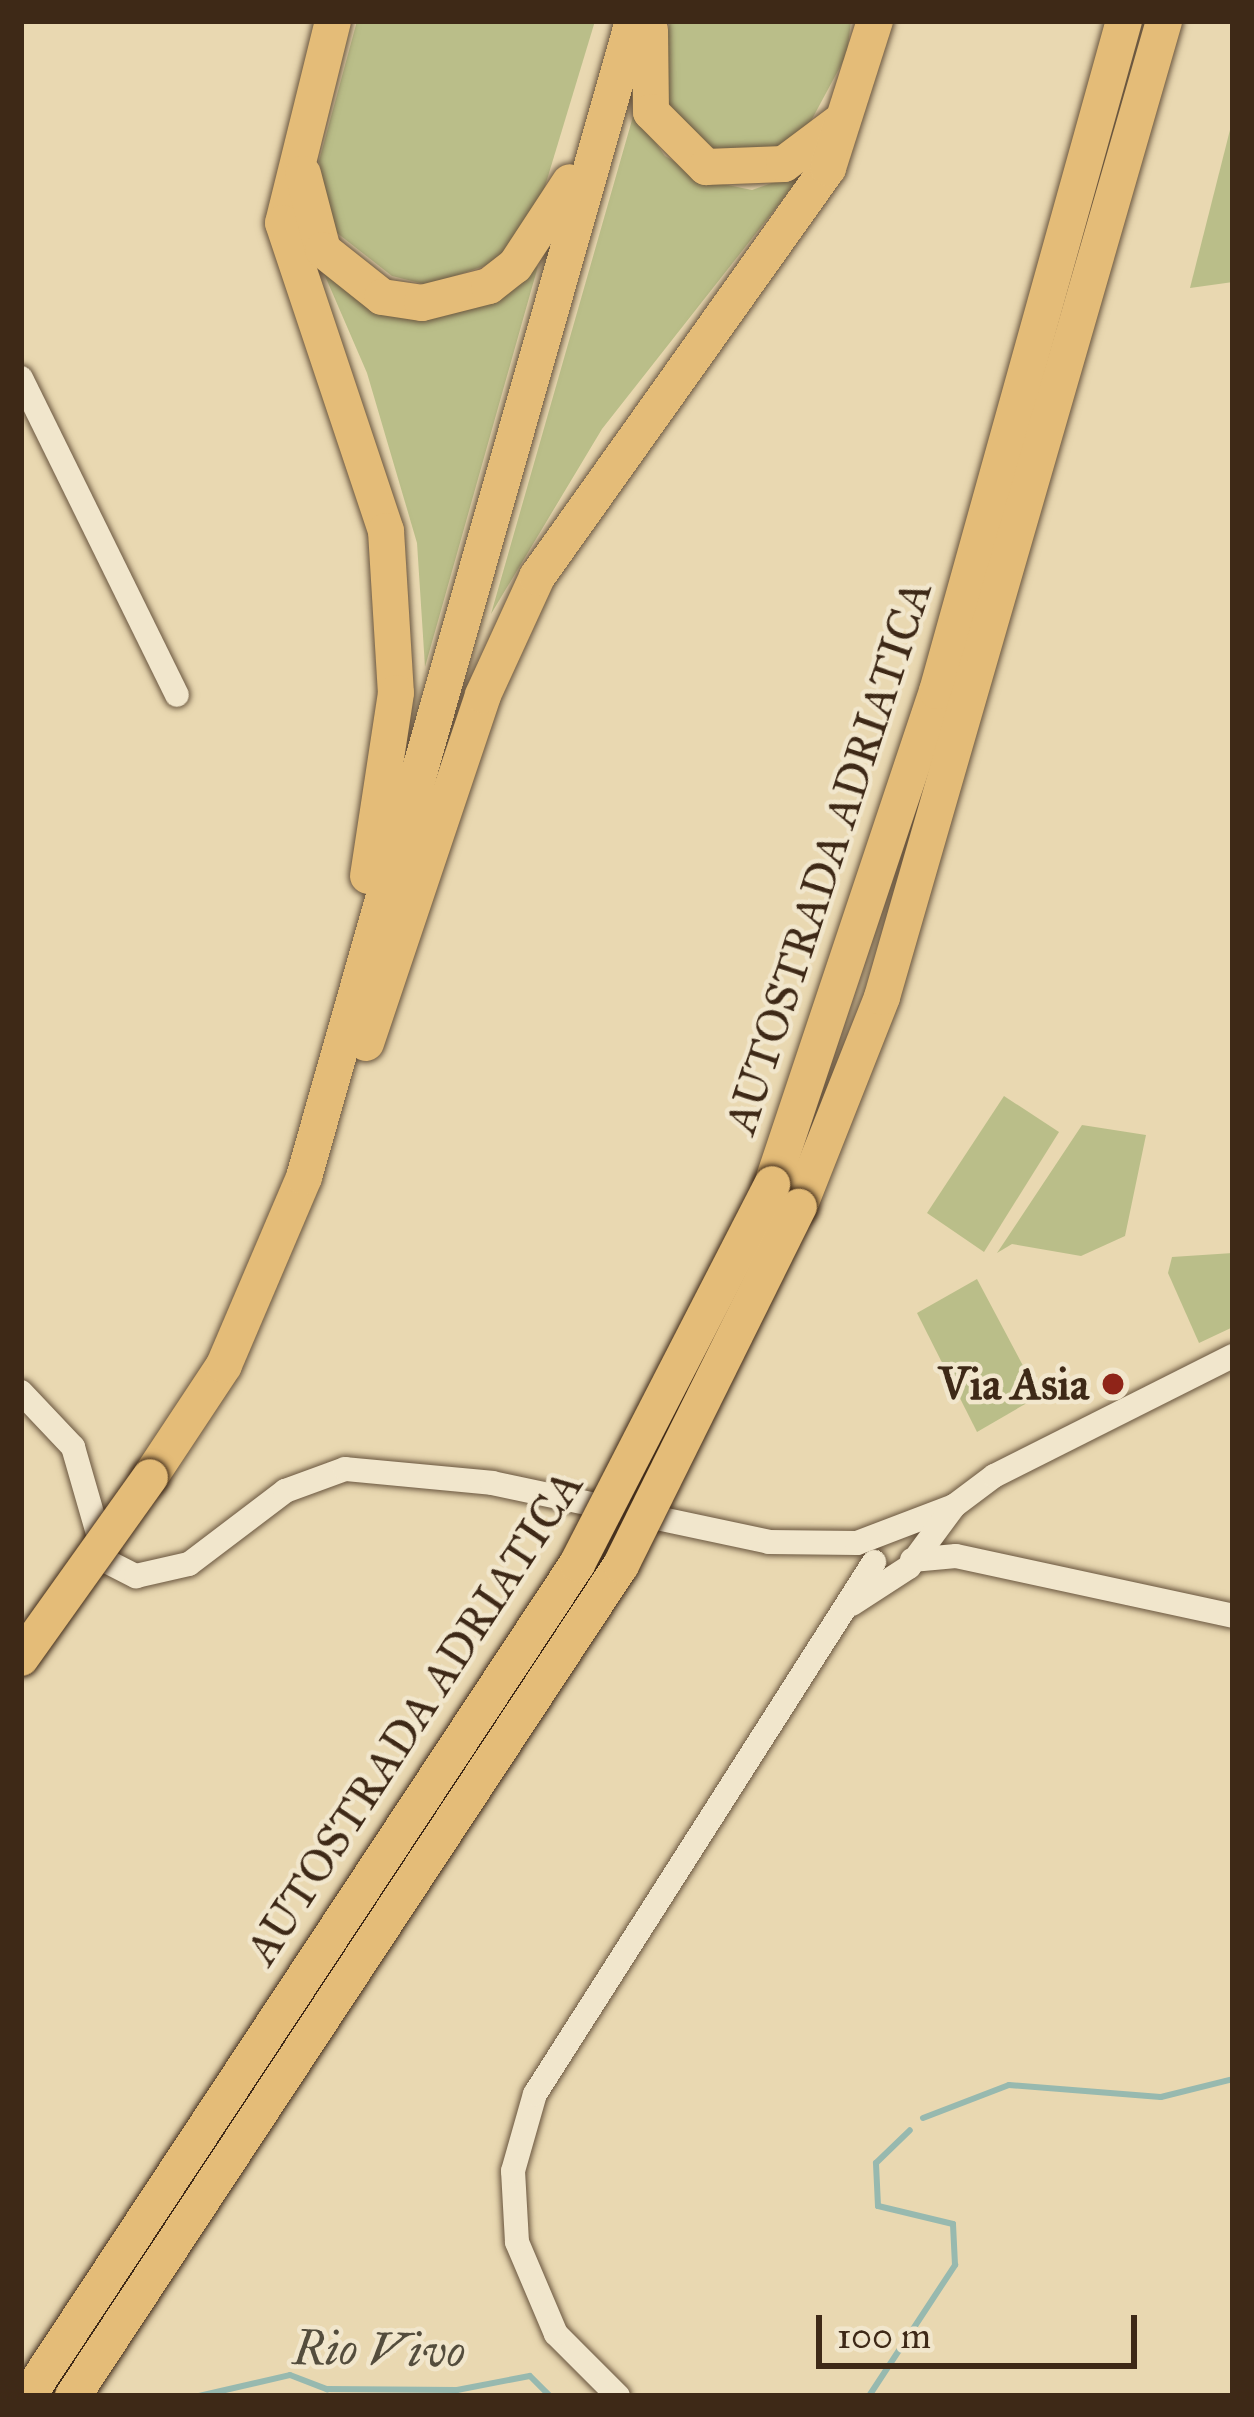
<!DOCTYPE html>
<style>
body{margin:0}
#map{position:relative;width:1254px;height:2417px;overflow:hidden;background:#e9d8b1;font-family:"IM FELL Great Primer",serif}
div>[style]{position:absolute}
.green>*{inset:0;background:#babe89}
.stream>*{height:6px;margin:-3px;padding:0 3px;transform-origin:3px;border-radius:3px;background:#97b9af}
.roads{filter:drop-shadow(0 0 3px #69553e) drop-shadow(0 0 3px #69553e)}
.minor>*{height:24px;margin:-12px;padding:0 12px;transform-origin:12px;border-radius:12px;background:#f1e6cc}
.highway>*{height:36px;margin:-18px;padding:0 18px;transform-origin:18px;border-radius:18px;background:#e4bc78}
.bridges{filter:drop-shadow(0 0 3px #3e2917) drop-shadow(0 0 3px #3e2917)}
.highway-bridge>*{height:36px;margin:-18px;padding:0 18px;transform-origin:18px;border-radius:18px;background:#e4bc78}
.dots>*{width:33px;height:33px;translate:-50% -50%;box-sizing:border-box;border:6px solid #f1e6cc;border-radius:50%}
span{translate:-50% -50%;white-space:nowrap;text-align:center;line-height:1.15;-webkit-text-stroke:9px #f1e6cc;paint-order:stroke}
.street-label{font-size:45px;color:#3e2917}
.poi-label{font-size:45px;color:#3e2917;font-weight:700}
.right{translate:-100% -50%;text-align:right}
.water-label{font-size:48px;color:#544d3d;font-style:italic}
.frame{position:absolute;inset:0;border:24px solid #3e2917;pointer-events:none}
.scale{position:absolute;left:816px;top:2315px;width:321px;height:54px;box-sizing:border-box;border:6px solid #3e2917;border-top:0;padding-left:15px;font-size:36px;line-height:42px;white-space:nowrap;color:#3e2917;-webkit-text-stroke:9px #f1e6cc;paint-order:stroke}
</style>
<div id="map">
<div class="green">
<i style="clip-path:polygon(357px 21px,595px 21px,536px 216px,502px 260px,428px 285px,392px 276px,332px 229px,319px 161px)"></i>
<i style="clip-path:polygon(670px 21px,851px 21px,847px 54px,797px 147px,701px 150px,673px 126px,658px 84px)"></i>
<i style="clip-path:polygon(634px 113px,665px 156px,708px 181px,752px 190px,805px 171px,602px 429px,491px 614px)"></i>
<i style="clip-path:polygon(1233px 119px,1233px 282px,1190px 288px,1232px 122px)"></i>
<i style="clip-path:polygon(310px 241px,356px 296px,472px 308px,538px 266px,425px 667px,417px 543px,367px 373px)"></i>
<i style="clip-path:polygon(1004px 1096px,1059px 1132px,984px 1252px,927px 1213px)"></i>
<i style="clip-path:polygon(1082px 1125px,1146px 1135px,1125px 1236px,1081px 1256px,1012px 1244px,997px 1253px)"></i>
<i style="clip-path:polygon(1233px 1253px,1233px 1327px,1199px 1343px,1168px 1273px,1172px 1257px)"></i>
<i style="clip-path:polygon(977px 1279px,1039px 1396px,977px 1432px,917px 1313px)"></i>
</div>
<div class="stream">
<i style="left:923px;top:2118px;width:92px;rotate:-21deg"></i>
<i style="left:1009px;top:2085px;width:152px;rotate:4.5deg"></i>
<i style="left:1161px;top:2097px;width:74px;rotate:-14deg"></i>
<i style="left:199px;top:2396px;width:93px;rotate:-13deg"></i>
<i style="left:290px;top:2375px;width:40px;rotate:21deg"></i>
<i style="left:327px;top:2389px;width:130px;rotate:0.4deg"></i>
<i style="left:457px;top:2390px;width:74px;rotate:-10.9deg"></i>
<i style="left:530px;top:2376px;width:28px;rotate:45deg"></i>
<i style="left:869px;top:2396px;width:157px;rotate:-56.7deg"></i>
<i style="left:955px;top:2265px;width:41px;rotate:-92.8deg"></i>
<i style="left:953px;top:2224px;width:77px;rotate:-166.5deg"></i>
<i style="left:878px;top:2206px;width:43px;rotate:-92.7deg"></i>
<i style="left:876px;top:2163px;width:47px;rotate:-44.1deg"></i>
</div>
<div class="roads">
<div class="minor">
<i style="left:21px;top:378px;width:353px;rotate:63.8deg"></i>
<i style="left:21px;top:1392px;width:76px;rotate:46.6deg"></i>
<i style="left:73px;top:1447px;width:119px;rotate:73.9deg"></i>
<i style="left:106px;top:1561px;width:34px;rotate:27deg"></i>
<i style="left:136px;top:1576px;width:54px;rotate:-12.8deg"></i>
<i style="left:189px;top:1564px;width:121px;rotate:-37.2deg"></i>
<i style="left:285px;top:1491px;width:64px;rotate:-20.1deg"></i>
<i style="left:345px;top:1469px;width:148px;rotate:5.4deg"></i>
<i style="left:492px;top:1483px;width:283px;rotate:12deg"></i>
<i style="left:769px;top:1542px;width:88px;rotate:0.7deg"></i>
<i style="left:857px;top:1543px;width:104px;rotate:-20.9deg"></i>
<i style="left:912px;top:1560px;width:44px;rotate:-5.2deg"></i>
<i style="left:956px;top:1556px;width:283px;rotate:12.2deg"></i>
<i style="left:852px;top:1604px;width:68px;rotate:-33deg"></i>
<i style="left:909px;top:1567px;width:76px;rotate:-53.6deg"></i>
<i style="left:954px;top:1506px;width:50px;rotate:-36.9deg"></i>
<i style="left:994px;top:1476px;width:267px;rotate:-26.7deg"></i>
<i style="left:618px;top:2396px;width:88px;rotate:-135deg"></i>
<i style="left:556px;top:2334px;width:100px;rotate:-113deg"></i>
<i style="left:517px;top:2242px;width:71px;rotate:-93.2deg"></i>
<i style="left:513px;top:2171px;width:80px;rotate:-74.1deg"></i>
<i style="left:535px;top:2094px;width:631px;rotate:-57.49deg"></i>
</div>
<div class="highway">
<i style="left:333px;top:21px;width:208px;rotate:103.9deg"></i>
<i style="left:283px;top:223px;width:325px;rotate:71.5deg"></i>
<i style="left:386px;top:531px;width:162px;rotate:86.5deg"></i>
<i style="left:396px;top:693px;width:185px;rotate:98.7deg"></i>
<i style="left:650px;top:30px;width:82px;rotate:89.3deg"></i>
<i style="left:651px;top:112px;width:78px;rotate:45deg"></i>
<i style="left:706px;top:167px;width:78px;rotate:-2.2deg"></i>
<i style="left:784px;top:164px;width:71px;rotate:-37deg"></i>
<i style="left:303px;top:174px;width:79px;rotate:75.3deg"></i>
<i style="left:323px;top:250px;width:75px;rotate:38.5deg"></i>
<i style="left:382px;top:297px;width:40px;rotate:8.5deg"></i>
<i style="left:422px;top:303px;width:69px;rotate:-14.2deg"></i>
<i style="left:489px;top:286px;width:33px;rotate:-38deg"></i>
<i style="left:515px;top:266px;width:100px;rotate:-56.8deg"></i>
<i style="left:366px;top:1043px;width:367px;rotate:-71.4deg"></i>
<i style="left:483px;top:695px;width:130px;rotate:-65.4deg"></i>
<i style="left:537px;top:577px;width:502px;rotate:-54.57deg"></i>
<i style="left:828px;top:168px;width:154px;rotate:-72.3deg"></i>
<i style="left:772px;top:1184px;width:520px;rotate:-71.5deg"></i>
<i style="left:937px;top:691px;width:696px;rotate:-74.41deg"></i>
<i style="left:799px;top:1207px;width:226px;rotate:-68.4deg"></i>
<i style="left:882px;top:997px;width:1016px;rotate:-73.88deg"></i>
<i style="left:150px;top:1477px;width:134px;rotate:-56.5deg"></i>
<i style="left:224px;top:1365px;width:204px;rotate:-66.9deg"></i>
<i style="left:304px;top:1177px;width:1202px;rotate:-74.11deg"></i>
</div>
</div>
<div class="bridges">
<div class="highway-bridge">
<i style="left:21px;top:1658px;width:222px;rotate:-54.5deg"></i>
<i style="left:28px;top:2396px;width:997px;rotate:-56.58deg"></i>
<i style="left:577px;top:1564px;width:427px;rotate:-62.8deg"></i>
<i style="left:73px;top:2396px;width:995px;rotate:-56.6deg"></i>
<i style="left:621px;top:1565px;width:400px;rotate:-63.6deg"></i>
</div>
</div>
<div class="dots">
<i style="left:1113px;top:1384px;background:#8f2418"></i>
</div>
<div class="street-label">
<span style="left:828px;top:857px;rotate:-72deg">AUTOSTRADA ADRIATICA</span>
<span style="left:414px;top:1717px;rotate:-57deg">AUTOSTRADA ADRIATICA</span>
</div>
<div class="poi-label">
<span class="right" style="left:1089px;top:1384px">Via Asia</span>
</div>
<div class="water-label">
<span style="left:379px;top:2349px;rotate:1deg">Rio Vivo</span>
</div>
<div class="frame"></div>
<div class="scale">100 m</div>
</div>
